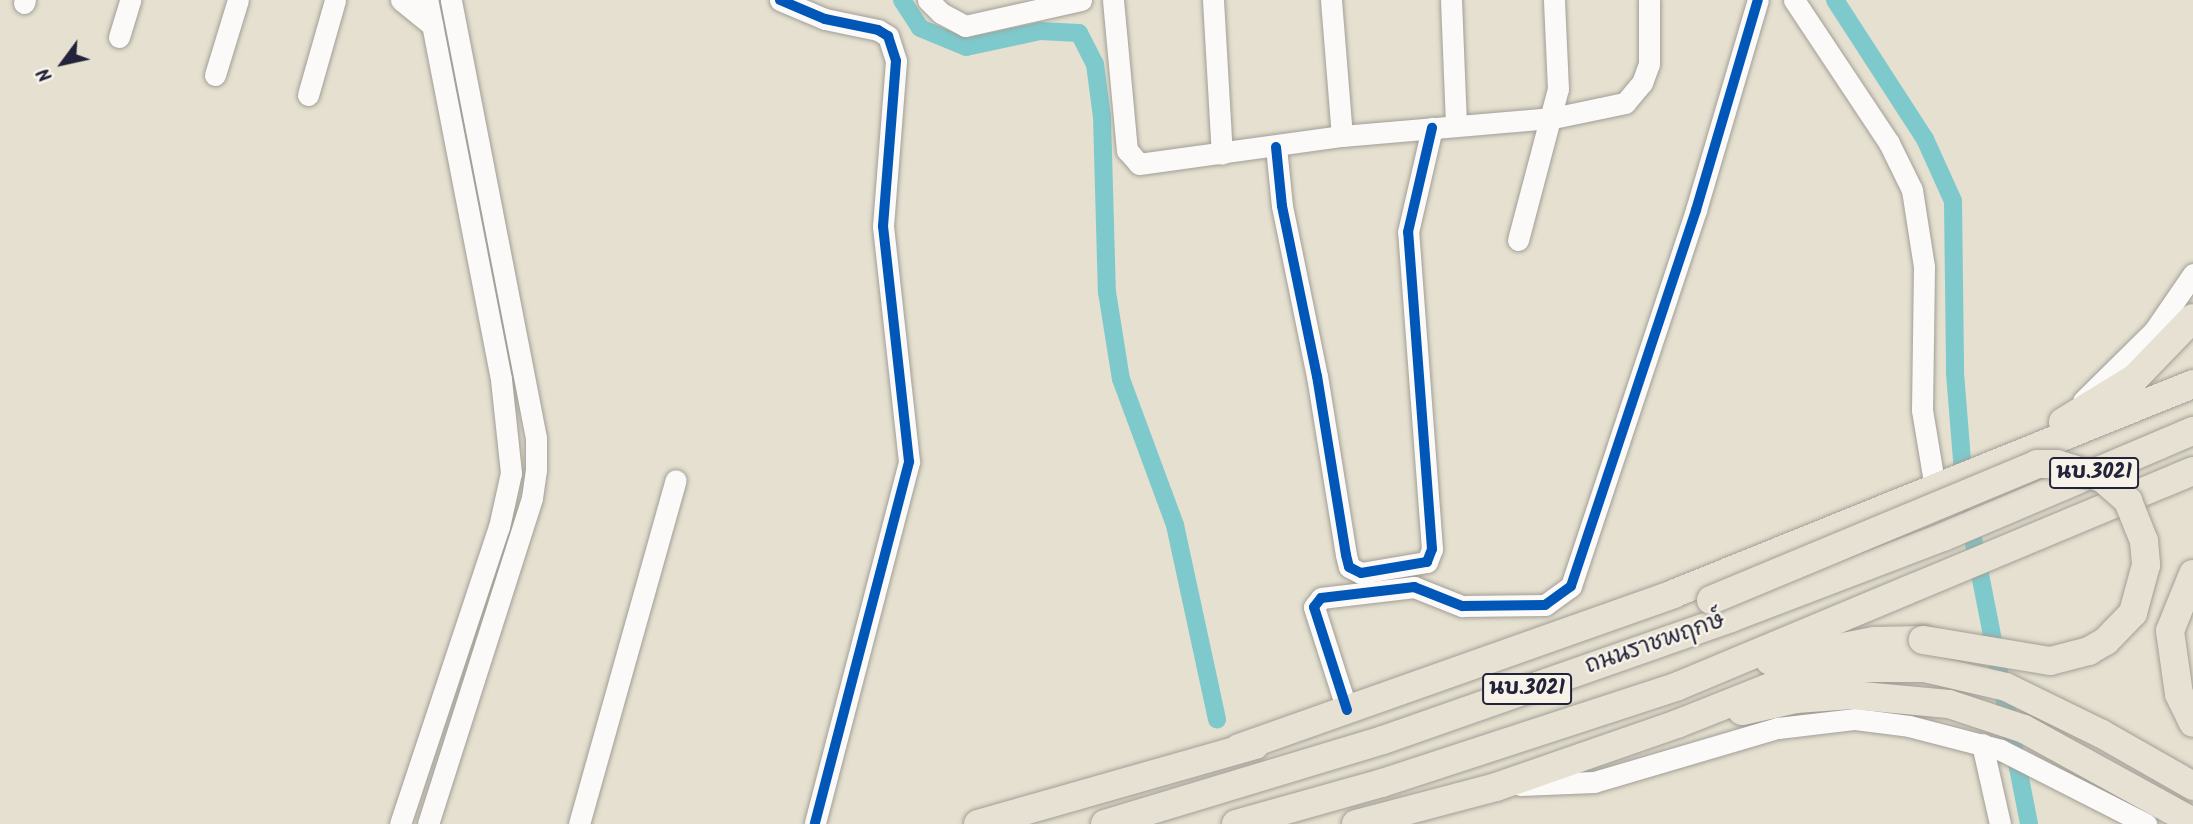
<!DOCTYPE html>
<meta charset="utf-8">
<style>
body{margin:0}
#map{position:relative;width:2193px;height:824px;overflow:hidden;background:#e5e0cf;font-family:Kalam,"Playpen Sans Thai",sans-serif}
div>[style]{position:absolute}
.canal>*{height:18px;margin:-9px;padding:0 9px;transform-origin:9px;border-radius:9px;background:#7ec9cc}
.roads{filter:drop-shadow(0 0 2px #a19e97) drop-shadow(0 0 2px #a19e97)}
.minor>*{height:21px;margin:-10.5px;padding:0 10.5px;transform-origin:10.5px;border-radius:10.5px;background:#fbfaf8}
.major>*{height:28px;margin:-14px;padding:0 14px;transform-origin:14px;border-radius:14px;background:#e7e1d3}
.bridges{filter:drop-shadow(0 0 2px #a19e97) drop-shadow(0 0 2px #a19e97)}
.major-bridge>*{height:28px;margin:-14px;padding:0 14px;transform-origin:14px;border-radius:14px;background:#e7e1d3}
.cycleway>*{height:10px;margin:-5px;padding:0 5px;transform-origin:5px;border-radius:5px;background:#0057b8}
span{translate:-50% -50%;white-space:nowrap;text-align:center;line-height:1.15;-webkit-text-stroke:5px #f7f3e8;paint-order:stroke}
.shield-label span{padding:2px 5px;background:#f7f3e8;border:2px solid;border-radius:5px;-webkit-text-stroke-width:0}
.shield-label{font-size:21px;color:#22223b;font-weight:700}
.street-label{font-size:23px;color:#22223b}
.north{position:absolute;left:28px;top:28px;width:70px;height:70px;-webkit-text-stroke:5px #f7f3e8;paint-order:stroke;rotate:237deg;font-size:19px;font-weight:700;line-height:28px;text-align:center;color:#22223b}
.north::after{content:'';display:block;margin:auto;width:24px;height:32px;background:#22223b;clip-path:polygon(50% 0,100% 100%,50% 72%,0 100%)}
</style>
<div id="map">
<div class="canal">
<i style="left:902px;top:0;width:33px;rotate:57deg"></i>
<i style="left:920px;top:28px;width:50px;rotate:22.4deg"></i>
<i style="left:966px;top:47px;width:76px;rotate:-12.2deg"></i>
<i style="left:1040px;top:31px;width:39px;rotate:3deg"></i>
<i style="left:1079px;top:33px;width:35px;rotate:63deg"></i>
<i style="left:1095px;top:64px;width:53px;rotate:82.5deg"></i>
<i style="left:1102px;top:117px;width:175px;rotate:88.4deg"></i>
<i style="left:1107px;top:292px;width:88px;rotate:80.9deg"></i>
<i style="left:1121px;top:379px;width:156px;rotate:69.7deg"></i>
<i style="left:1175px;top:525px;width:199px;rotate:77.8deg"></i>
<i style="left:1835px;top:0;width:166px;rotate:57.1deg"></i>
<i style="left:1925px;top:139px;width:68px;rotate:65.7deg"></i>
<i style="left:1953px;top:201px;width:172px;rotate:89.3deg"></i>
<i style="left:1955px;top:373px;width:111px;rotate:85.4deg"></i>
<i style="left:1969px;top:518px;width:312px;rotate:78.9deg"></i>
</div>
<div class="roads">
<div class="minor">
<i style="left:401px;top:0;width:40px;rotate:39deg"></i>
<i style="left:780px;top:0;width:49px;rotate:22.9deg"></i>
<i style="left:825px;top:19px;width:54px;rotate:11.7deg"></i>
<i style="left:878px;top:30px;width:12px;rotate:31deg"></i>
<i style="left:888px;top:36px;width:26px;rotate:72deg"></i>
<i style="left:896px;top:61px;width:166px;rotate:94.5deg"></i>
<i style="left:883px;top:226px;width:237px;rotate:83.7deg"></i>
<i style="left:909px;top:462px;width:374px;rotate:104.6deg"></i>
<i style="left:928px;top:0;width:18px;rotate:45deg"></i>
<i style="left:941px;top:13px;width:27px;rotate:28deg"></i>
<i style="left:965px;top:26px;width:119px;rotate:-12.6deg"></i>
<i style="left:1113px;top:0;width:151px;rotate:84.7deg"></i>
<i style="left:1127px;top:150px;width:18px;rotate:49deg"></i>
<i style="left:1139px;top:164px;width:205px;rotate:-7.9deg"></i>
<i style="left:1342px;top:136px;width:212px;rotate:-4.9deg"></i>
<i style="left:1553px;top:118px;width:74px;rotate:-11.8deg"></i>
<i style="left:1625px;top:103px;width:26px;rotate:-50deg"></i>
<i style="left:1642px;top:83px;width:20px;rotate:-70deg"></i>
<i style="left:1649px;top:64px;width:64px;rotate:-90deg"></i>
<i style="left:1213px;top:0;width:154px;rotate:86.7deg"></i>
<i style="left:1331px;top:0;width:136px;rotate:85.4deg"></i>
<i style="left:1451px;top:0;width:125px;rotate:87.7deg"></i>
<i style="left:1794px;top:0;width:172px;rotate:56.4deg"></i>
<i style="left:1889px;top:143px;width:52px;rotate:63.9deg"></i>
<i style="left:1912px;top:190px;width:78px;rotate:81.1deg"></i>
<i style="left:1924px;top:267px;width:143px;rotate:90.8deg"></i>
<i style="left:1922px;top:410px;width:79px;rotate:80.5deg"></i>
<i style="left:24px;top:3px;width:3px;rotate:-72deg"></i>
<i style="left:119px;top:37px;width:39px;rotate:-73deg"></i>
<i style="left:215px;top:75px;width:78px;rotate:-73deg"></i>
<i style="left:308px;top:95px;width:99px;rotate:-74.1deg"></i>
<i style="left:1276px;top:147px;width:59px;rotate:84.2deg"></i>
<i style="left:1282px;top:206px;width:174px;rotate:78.4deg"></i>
<i style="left:1317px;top:376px;width:181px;rotate:80.8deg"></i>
<i style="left:1346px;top:555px;width:12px;rotate:76deg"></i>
<i style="left:1349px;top:567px;width:13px;rotate:27deg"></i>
<i style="left:1361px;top:573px;width:67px;rotate:-9.5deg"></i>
<i style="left:1427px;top:562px;width:14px;rotate:-69deg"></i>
<i style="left:1432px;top:549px;width:318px;rotate:-94.3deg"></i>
<i style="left:1408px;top:232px;width:107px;rotate:-77deg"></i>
<i style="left:1518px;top:240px;width:156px;rotate:-75.2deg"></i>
<i style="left:1558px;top:89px;width:89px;rotate:-92.6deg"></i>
<i style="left:2083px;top:401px;width:100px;rotate:-44.6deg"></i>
<i style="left:2154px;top:331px;width:69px;rotate:-55.6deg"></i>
<i style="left:1347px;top:710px;width:108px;rotate:-107.8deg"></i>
<i style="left:1314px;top:607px;width:11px;rotate:-52deg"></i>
<i style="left:1321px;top:598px;width:94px;rotate:-6.7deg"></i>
<i style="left:1414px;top:587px;width:52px;rotate:21.6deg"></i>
<i style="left:1462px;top:606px;width:83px;rotate:-0.7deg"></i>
<i style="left:1545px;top:605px;width:32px;rotate:-36deg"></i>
<i style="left:1571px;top:586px;width:396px;rotate:-71.6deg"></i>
<i style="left:1696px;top:210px;width:219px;rotate:-73.6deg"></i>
<i style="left:1982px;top:744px;width:82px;rotate:77.3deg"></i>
<i style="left:1520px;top:785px;width:74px;rotate:-2.3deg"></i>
<i style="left:1594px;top:782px;width:192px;rotate:-16.4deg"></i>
<i style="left:1778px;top:728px;width:78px;rotate:-6.7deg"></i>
<i style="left:1855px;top:719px;width:54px;rotate:7.4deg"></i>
<i style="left:1909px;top:726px;width:95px;rotate:14.6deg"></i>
<i style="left:2001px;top:750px;width:163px;rotate:27deg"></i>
<i style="left:400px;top:824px;width:313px;rotate:-71.6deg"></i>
<i style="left:499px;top:527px;width:55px;rotate:-77.5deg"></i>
<i style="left:511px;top:473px;width:95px;rotate:-96.1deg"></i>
<i style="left:501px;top:379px;width:386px;rotate:-101deg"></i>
<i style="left:428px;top:824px;width:342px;rotate:-72.3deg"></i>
<i style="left:532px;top:498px;width:28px;rotate:-82deg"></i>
<i style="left:536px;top:470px;width:32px;rotate:-90deg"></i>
<i style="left:536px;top:438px;width:446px;rotate:-101deg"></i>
<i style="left:579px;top:824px;width:357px;rotate:-74.3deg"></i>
</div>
<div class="major">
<i style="left:2063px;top:422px;width:84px;rotate:-31.4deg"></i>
<i style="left:2135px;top:378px;width:83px;rotate:-46deg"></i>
<i style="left:2193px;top:574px;width:61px;rotate:112deg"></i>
<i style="left:2170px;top:631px;width:64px;rotate:81.9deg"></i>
<i style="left:2179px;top:694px;width:32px;rotate:64deg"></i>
<i style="left:1770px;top:661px;width:106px;rotate:-10.9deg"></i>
<i style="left:1874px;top:641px;width:49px;rotate:-1.2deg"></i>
<i style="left:1742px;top:711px;width:55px;rotate:-12.5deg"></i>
<i style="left:1796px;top:699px;width:56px;rotate:-4.1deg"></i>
<i style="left:1852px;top:695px;width:97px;rotate:5.3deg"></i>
<i style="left:1949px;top:704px;width:79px;rotate:18.4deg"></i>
<i style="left:2024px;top:729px;width:193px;rotate:28.8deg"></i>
<i style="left:1239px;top:748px;width:461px;rotate:-19.5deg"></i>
<i style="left:1673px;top:594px;width:561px;rotate:-21.99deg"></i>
<i style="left:978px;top:824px;width:288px;rotate:-15.9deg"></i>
<i style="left:1105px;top:824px;width:290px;rotate:-16.8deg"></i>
<i style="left:1383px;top:740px;width:369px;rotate:-19.3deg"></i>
<i style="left:1731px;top:618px;width:227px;rotate:-20.9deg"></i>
<i style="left:1943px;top:537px;width:272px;rotate:-23deg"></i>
<i style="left:1236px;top:824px;width:152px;rotate:-15.7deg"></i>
<i style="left:1382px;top:783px;width:311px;rotate:-18.1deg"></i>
<i style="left:1678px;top:686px;width:558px;rotate:-22.66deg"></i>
<i style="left:1356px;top:824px;width:145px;rotate:-14.8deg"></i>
<i style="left:1496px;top:787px;width:192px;rotate:-19.2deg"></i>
<i style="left:1677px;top:724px;width:132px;rotate:-21.7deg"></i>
<i style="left:1800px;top:675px;width:38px;rotate:-11deg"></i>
<i style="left:1837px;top:668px;width:88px"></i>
<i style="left:1925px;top:668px;width:83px;rotate:13.2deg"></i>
<i style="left:2006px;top:687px;width:107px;rotate:26.1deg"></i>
<i style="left:2102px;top:734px;width:105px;rotate:29.7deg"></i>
</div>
</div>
<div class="bridges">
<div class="major-bridge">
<i style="left:1711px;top:600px;width:353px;rotate:-22.6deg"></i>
<i style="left:2037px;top:464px;width:20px"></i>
<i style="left:2057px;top:464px;width:47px;rotate:17.3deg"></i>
<i style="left:2102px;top:478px;width:35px;rotate:41deg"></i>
<i style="left:2128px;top:501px;width:43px;rotate:68.2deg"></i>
<i style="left:2144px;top:541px;width:24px;rotate:85deg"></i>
<i style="left:2146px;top:565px;width:50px;rotate:105.2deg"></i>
<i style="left:2133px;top:613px;width:39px;rotate:134deg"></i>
<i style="left:2106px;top:641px;width:20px;rotate:150deg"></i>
<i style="left:2089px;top:651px;width:40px;rotate:165.6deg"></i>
<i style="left:2050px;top:661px;width:129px;rotate:-170.6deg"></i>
</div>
</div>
<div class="cycleway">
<i style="left:780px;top:0;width:49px;rotate:22.9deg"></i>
<i style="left:825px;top:19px;width:54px;rotate:11.7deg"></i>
<i style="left:878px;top:30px;width:12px;rotate:31deg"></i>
<i style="left:888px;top:36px;width:26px;rotate:72deg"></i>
<i style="left:896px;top:61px;width:166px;rotate:94.5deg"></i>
<i style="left:883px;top:226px;width:237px;rotate:83.7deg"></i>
<i style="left:909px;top:462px;width:374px;rotate:104.6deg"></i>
<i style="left:1276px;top:147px;width:59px;rotate:84.2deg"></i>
<i style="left:1282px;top:206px;width:174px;rotate:78.4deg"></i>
<i style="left:1317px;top:376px;width:181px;rotate:80.8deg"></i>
<i style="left:1346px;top:555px;width:12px;rotate:76deg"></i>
<i style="left:1349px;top:567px;width:13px;rotate:27deg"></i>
<i style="left:1361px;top:573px;width:67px;rotate:-9.5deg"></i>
<i style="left:1427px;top:562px;width:14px;rotate:-69deg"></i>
<i style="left:1432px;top:549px;width:318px;rotate:-94.3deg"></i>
<i style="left:1408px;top:232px;width:107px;rotate:-77deg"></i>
<i style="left:1347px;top:710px;width:108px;rotate:-107.8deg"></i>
<i style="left:1314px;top:607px;width:11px;rotate:-52deg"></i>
<i style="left:1321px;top:598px;width:94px;rotate:-6.7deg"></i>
<i style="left:1414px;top:587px;width:52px;rotate:21.6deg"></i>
<i style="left:1462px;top:606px;width:83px;rotate:-0.7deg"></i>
<i style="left:1545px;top:605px;width:32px;rotate:-36deg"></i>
<i style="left:1571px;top:586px;width:396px;rotate:-71.6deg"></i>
<i style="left:1696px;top:210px;width:219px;rotate:-73.6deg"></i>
</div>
<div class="shield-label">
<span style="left:2094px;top:473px">นบ.3021</span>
<span style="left:1527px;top:689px">นบ.3021</span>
</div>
<div class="street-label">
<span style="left:1655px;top:644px;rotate:-19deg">ถนนราชพฤกษ์</span>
</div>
<div class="north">N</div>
</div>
